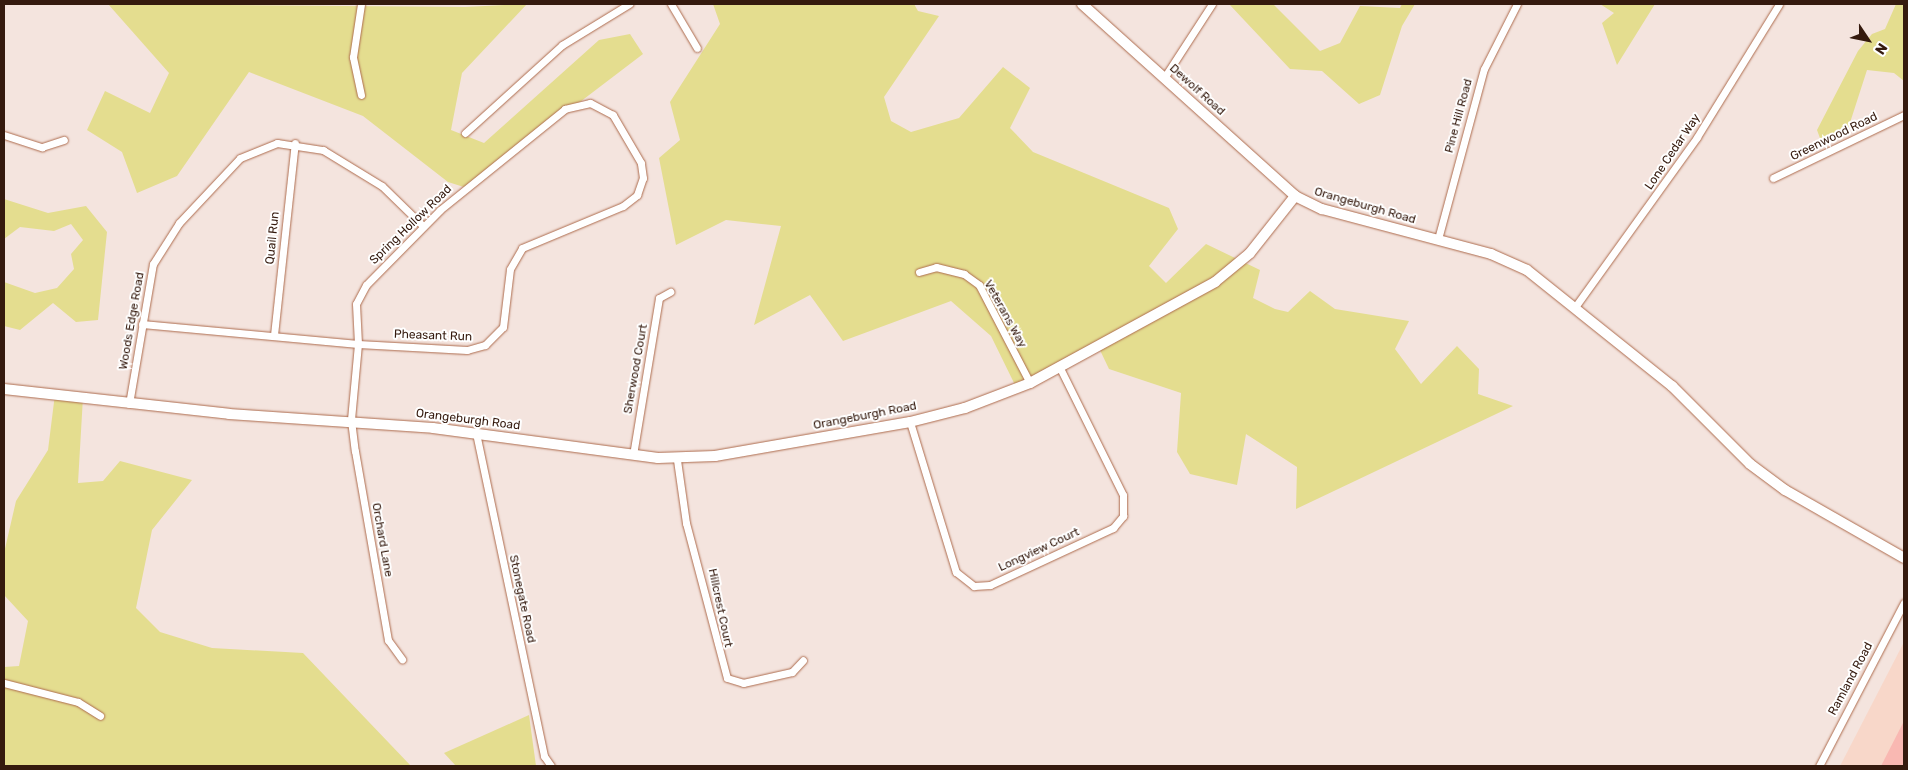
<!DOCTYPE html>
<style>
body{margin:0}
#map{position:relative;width:1908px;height:770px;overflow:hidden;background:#f4e4de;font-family:Rubik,sans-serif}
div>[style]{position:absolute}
.built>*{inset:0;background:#f8d7c9}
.green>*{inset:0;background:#e4dd8f}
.building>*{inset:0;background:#f9b8b2}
.roads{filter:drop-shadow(0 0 1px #ad6b4d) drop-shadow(0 0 1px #ad6b4d)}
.street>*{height:7px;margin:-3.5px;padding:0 3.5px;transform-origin:3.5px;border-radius:3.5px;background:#fff}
.secondary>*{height:10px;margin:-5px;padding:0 5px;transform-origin:5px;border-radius:5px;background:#fff}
span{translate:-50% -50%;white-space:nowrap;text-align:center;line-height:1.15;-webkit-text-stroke:4px #fff;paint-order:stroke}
.street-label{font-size:12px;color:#351a0e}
.frame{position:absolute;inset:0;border:5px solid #351a0e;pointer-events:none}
.north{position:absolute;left:1843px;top:15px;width:50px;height:50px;-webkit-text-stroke:4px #fff;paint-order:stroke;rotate:124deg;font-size:14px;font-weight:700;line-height:20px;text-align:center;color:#351a0e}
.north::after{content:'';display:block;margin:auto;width:18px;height:22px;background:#351a0e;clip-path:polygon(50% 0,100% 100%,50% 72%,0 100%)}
</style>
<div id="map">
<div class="built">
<i style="clip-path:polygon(1904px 642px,1904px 766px,1840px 766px)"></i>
</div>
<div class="green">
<i style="clip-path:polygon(108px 4px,465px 7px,527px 4px,462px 73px,451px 130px,484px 143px,599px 40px,630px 34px,643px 54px,467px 188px,448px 182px,363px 116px,249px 72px,177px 176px,137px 193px,122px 152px,87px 130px,105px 91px,150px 113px,169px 73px)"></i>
<i style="clip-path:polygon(713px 4px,914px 4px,918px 11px,939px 16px,884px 97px,891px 121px,911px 132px,959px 118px,1003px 67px,1030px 88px,1010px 128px,1033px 152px,1169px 208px,1178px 229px,1149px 266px,1166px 283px,1206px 244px,1260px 270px,1253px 298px,1275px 309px,1288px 312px,1310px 291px,1335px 309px,1409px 321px,1395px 349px,1421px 384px,1457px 346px,1479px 369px,1478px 394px,1513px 406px,1296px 509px,1297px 467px,1246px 434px,1237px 485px,1190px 474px,1177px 452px,1181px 393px,1109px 369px,1099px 348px,1016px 387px,991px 336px,951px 301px,843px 341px,810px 295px,754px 325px,781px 226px,726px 220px,676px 245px,659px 158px,680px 140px,670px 102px,720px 24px)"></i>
<i style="clip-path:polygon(1229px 4px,1273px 4px,1320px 51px,1340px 43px,1360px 6px,1400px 8px,1402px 4px,1415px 4px,1402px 26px,1380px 95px,1359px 104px,1322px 71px,1290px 69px)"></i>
<i style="clip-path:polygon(1600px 4px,1655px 4px,1617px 65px,1602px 23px,1614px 13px)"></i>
<i style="clip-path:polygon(1896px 4px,1904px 4px,1904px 81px,1894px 73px,1867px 70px,1847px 132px,1821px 141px,1817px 130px,1858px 51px,1872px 34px,1885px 29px)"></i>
<i style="clip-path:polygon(4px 199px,48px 213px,86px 206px,107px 232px,98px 320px,76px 322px,53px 303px,20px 330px,4px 326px,4px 282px,35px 293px,57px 288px,74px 269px,71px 254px,83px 240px,71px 224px,54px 231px,20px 227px,4px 239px)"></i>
<i style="clip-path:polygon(55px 394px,83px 397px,78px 483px,103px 481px,120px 461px,192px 480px,152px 530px,136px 608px,160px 632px,212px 648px,303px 653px,411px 766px,4px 766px,4px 667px,19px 666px,28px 621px,4px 595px,4px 553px,16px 501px,48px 450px)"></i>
<i style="clip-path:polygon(529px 715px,536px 766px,456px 766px,444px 753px)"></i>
</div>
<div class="building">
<i style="clip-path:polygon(1904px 721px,1904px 766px,1881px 766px)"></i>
</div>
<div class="roads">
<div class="street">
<i style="left:671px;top:4px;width:51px;rotate:59.4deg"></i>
<i style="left:1164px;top:78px;width:88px;rotate:-57deg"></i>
<i style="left:361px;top:95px;width:39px;rotate:-102deg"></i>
<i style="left:353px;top:57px;width:54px;rotate:-81.4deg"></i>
<i style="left:465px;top:133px;width:131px;rotate:-42.2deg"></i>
<i style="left:562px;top:45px;width:79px;rotate:-31.5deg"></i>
<i style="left:4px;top:135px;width:40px;rotate:18deg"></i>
<i style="left:42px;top:147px;width:23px;rotate:-18deg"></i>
<i style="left:1773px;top:178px;width:145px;rotate:-25.7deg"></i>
<i style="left:1438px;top:239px;width:176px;rotate:-74.9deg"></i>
<i style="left:1484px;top:69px;width:73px;rotate:-63.1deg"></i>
<i style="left:919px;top:272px;width:18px;rotate:-16deg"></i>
<i style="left:936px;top:267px;width:29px;rotate:14deg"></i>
<i style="left:964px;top:274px;width:19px;rotate:36deg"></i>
<i style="left:979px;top:285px;width:110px;rotate:62.5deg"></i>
<i style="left:1575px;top:307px;width:209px;rotate:-54.3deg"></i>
<i style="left:1697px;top:137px;width:156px;rotate:-58.3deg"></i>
<i style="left:142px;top:324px;width:217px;rotate:5.3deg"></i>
<i style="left:358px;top:344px;width:109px;rotate:3.2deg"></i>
<i style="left:467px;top:350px;width:19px;rotate:-16deg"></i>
<i style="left:485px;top:345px;width:25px;rotate:-45deg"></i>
<i style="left:503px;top:327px;width:58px;rotate:-83.1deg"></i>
<i style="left:510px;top:269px;width:24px;rotate:-60deg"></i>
<i style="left:522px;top:248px;width:109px;rotate:-22.6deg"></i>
<i style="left:623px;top:206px;width:18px;rotate:-38deg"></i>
<i style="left:637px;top:195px;width:18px;rotate:-71deg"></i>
<i style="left:643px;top:178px;width:15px;rotate:-98deg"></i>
<i style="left:641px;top:163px;width:56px;rotate:-120.3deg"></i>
<i style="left:613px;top:115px;width:26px;rotate:-152deg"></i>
<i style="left:590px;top:103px;width:26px;rotate:167deg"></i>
<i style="left:565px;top:109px;width:161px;rotate:141.1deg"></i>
<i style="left:440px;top:210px;width:105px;rotate:134.6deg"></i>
<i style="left:366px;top:285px;width:21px;rotate:118deg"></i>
<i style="left:356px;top:304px;width:40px;rotate:87.1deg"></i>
<i style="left:358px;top:344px;width:76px;rotate:95.3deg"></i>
<i style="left:351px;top:420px;width:31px;rotate:83deg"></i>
<i style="left:355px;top:451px;width:192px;rotate:80.1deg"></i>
<i style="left:388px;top:640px;width:24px;rotate:54deg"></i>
<i style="left:274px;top:335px;width:193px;rotate:-83.8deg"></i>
<i style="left:129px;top:404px;width:142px;rotate:-80.3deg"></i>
<i style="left:153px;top:264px;width:49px;rotate:-57.6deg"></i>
<i style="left:179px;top:223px;width:89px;rotate:-46.8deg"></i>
<i style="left:240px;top:158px;width:40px;rotate:-22deg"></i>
<i style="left:277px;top:143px;width:47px;rotate:8.7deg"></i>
<i style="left:323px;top:150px;width:69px;rotate:31.4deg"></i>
<i style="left:382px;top:186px;width:57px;rotate:44.3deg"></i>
<i style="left:910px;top:422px;width:157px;rotate:73deg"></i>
<i style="left:956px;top:572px;width:23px;rotate:38deg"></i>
<i style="left:974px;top:586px;width:16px;rotate:-4deg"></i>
<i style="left:990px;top:585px;width:136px;rotate:-24.9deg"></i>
<i style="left:1113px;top:528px;width:16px;rotate:-50deg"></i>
<i style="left:1123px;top:516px;width:21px;rotate:-90deg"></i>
<i style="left:1123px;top:495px;width:142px;rotate:-116.4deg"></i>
<i style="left:476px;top:433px;width:330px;rotate:78.1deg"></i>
<i style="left:544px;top:756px;width:12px;rotate:55deg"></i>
<i style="left:633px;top:455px;width:159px;rotate:-80.6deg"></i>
<i style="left:659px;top:298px;width:13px;rotate:-29deg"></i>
<i style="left:677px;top:460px;width:64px;rotate:81.9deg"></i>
<i style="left:686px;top:523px;width:160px;rotate:75.2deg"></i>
<i style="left:727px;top:678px;width:17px;rotate:17deg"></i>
<i style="left:743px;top:683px;width:50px;rotate:-12.7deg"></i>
<i style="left:792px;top:672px;width:16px;rotate:-47deg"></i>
<i style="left:4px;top:683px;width:76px;rotate:14.4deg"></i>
<i style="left:78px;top:702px;width:26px;rotate:32deg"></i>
<i style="left:1819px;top:766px;width:184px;rotate:-62.5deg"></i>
</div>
<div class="secondary">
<i style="left:1082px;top:4px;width:287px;rotate:42deg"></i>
<i style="left:1295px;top:196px;width:30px;rotate:26deg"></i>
<i style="left:1322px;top:209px;width:175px;rotate:14.9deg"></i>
<i style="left:1491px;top:254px;width:39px;rotate:24deg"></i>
<i style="left:1527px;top:270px;width:186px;rotate:38.7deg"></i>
<i style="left:1672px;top:386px;width:110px;rotate:45deg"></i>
<i style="left:1750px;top:464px;width:44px;rotate:36.6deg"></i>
<i style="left:1785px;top:490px;width:137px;rotate:29.7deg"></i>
<i style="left:4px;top:389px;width:226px;rotate:6.3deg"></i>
<i style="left:229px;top:414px;width:204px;rotate:3.9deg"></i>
<i style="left:433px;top:428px;width:227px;rotate:7.6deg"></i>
<i style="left:658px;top:458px;width:57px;rotate:-2deg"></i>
<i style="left:715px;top:456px;width:198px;rotate:-9.9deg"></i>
<i style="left:910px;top:422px;width:57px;rotate:-14.3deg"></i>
<i style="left:965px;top:408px;width:70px;rotate:-21deg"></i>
<i style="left:1030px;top:383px;width:211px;rotate:-28.6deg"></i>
<i style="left:1215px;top:282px;width:45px;rotate:-39.6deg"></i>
<i style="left:1250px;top:253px;width:73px;rotate:-51.7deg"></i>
</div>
</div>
<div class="street-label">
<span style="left:1197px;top:90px;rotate:42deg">Dewolf Road</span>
<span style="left:1459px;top:116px;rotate:-75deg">Pine Hill Road</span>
<span style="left:1834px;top:137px;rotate:-26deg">Greenwood Road</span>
<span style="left:1673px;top:152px;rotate:-56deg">Lone Cedar Way</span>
<span style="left:1365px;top:206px;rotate:16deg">Orangeburgh Road</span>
<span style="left:411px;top:225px;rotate:-44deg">Spring Hollow Road</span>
<span style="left:273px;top:238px;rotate:-84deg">Quail Run</span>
<span style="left:1005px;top:314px;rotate:61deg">Veterans Way</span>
<span style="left:132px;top:321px;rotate:-80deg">Woods Edge Road</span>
<span style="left:433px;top:336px;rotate:2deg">Pheasant Run</span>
<span style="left:636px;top:369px;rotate:-80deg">Sherwood Court</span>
<span style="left:865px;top:416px;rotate:-11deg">Orangeburgh Road</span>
<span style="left:468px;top:420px;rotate:7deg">Orangeburgh Road</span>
<span style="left:382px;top:540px;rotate:80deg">Orchard Lane</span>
<span style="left:1039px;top:550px;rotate:-25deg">Longview Court</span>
<span style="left:522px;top:599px;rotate:78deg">Stonegate Road</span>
<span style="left:720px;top:608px;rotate:78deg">Hillcrest Court</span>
<span style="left:1851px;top:679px;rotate:-62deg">Ramland Road</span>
</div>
<div class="frame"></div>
<div class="north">N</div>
</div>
